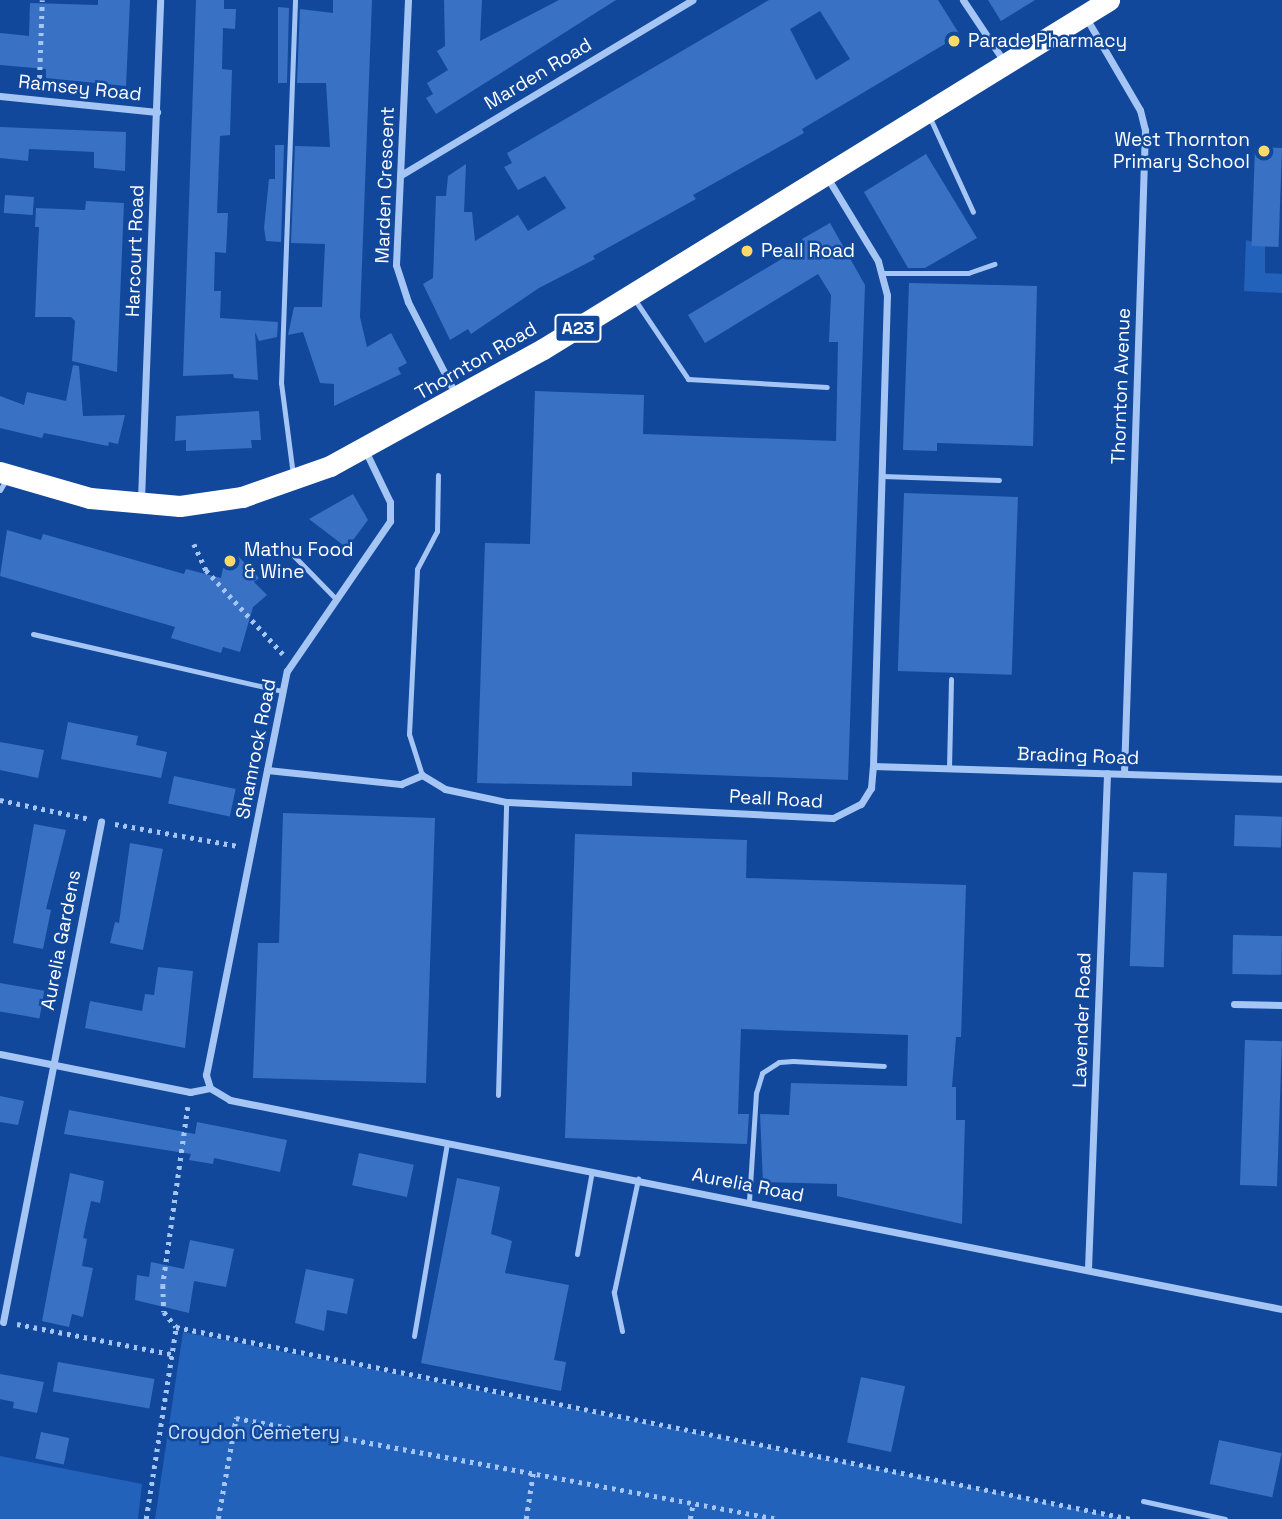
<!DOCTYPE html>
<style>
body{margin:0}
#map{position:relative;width:1282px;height:1519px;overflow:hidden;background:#11489c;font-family:"Space Grotesk",sans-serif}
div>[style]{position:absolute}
.green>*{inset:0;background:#2362bb}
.building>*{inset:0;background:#3972c4;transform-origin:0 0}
.path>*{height:4.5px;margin-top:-2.25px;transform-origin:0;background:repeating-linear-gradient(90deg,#a5c6f5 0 3.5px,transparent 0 8.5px)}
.lane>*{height:5px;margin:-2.5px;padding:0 2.5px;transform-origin:2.5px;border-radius:2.5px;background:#a5c6f5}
.street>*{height:7px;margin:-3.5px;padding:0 3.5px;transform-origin:3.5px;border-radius:3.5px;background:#a5c6f5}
.highway>*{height:21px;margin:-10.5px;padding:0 10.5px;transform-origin:10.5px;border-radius:10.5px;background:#fff}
.dots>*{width:19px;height:19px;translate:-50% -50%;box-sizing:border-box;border:4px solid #11489c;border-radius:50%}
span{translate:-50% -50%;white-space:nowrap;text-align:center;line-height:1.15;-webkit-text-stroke:5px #11489c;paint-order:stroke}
.shield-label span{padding:2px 5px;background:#11489c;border:2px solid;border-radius:5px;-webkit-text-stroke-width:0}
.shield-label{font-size:18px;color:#fff;font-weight:700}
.poi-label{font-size:19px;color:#fff}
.left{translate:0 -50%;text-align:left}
.right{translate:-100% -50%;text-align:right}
.street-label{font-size:19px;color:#fff}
.park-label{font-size:19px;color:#cee2fe}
</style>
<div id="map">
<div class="green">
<div style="clip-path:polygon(1246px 240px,1265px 246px,1265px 273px,1282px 274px,1282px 293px,1244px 291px)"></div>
<div style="clip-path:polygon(183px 1332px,950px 1483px,1125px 1519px,155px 1519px)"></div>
<div style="clip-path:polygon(0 1456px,142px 1484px,138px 1519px,0 1519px)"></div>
</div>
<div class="building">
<div style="clip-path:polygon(98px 0,130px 0,126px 86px,46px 78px,46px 69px,0 65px,0 33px,29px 36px,30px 3px,98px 5px)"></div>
<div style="clip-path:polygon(196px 0,224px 0,224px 9px,236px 9px,235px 29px,223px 28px,222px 69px,232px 70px,230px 135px,220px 136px,217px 213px,228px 213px,226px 253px,215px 252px,214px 291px,221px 291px,220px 318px,278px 322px,277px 337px,259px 341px,255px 332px,258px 380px,234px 378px,233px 374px,183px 376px)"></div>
<div style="clip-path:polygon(333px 0,372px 0,360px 317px,367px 347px,391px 333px,407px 363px,398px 368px,401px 374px,334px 406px,334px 384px,320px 383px,303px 332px,288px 335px,294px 307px,322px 307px,325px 244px,291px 243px,295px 146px,330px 147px,326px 83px,297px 83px,300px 9px,333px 13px)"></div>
<div style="clip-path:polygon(444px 0,482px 0,480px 41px,559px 0,616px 0,436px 114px,426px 98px,433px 94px,427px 83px,448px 70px,437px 51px,445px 46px)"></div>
<div style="clip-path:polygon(evenodd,769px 0,938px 0,960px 35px,802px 129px,804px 133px,693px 195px,696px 199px,593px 256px,595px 259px,539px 288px,471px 334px,468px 329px,450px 340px,423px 284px,433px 278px,436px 196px,446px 196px,448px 176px,466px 164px,464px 212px,472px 212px,475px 241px,518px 215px,528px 231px,566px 208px,545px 176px,518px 190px,504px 167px,512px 163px,507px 153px,769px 0,820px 11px,850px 59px,816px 80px,790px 29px,820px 11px)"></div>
<div style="clip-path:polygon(988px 0,1035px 0,1001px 21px)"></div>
<div style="clip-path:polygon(278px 7px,289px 8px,287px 83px,278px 83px)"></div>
<div style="clip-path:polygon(0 127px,126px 132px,125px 171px,94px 168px,94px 152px,29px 149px,28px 161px,0 158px)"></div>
<div style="clip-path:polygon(275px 145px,284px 145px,281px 242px,266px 241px,264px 228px,269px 179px,275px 179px)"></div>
<div style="left:1255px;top:147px;width:27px;height:99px;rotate:2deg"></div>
<div style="clip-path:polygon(926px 154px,977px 238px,925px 268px,908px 268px,864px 192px)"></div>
<div style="left:5px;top:195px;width:29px;height:18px;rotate:4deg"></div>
<div style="clip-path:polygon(86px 201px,124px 203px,117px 372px,72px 361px,75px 321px,71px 317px,35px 317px,39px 227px,35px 227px,36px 208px,85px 210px)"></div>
<div style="clip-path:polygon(830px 223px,865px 285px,848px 780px,632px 772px,632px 786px,477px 783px,485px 543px,530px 544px,535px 391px,644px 395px,643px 434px,836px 441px,838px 342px,829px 342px,831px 295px,818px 274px,705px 343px,688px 315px,805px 245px,802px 239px)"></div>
<div style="clip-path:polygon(909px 283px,1037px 286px,1033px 446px,937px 443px,937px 451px,903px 450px)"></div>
<div style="clip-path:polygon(73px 365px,79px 366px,83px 416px,125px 415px,118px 444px,109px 442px,108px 446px,44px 433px,42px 438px,0 428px,0 396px,24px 405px,27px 392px,66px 401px)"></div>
<div style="clip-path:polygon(259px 411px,261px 440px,251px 440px,252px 448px,186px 451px,186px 440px,175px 441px,176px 416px)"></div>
<div style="left:904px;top:493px;width:114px;height:178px;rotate:2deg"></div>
<div style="clip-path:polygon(353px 494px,368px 520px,347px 548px,309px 519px)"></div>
<div style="clip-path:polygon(7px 530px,41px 540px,43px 534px,184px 574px,186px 569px,221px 578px,224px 563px,238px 556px,259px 578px,254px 582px,267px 595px,253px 607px,240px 652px,223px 647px,221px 653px,171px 638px,175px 627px,0 576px)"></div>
<div style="clip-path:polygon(68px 722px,138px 736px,136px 745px,167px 752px,161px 778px,61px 759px)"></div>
<div style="clip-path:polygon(0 742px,44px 750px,38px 778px,0 770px)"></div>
<div style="left:174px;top:776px;width:63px;height:28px;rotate:12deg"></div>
<div style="clip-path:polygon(283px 813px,435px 818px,426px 1083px,253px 1078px,258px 943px,279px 943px)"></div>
<div style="left:1235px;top:815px;width:47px;height:31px;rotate:2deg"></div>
<div style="clip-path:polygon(34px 824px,66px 830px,46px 909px,51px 910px,43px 949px,13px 943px)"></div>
<div style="clip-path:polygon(575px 834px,747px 840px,746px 878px,966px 885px,961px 1037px,956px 1037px,952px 1087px,956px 1087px,956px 1120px,965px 1120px,962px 1224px,837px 1196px,837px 1184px,763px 1182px,760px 1114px,789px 1115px,791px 1083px,907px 1086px,908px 1035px,741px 1029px,738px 1114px,749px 1114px,747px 1144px,565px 1138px)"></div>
<div style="clip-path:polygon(130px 843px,163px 849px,143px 950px,110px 943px,115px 922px,119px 923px)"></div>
<div style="left:1133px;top:872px;width:34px;height:94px;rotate:2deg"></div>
<div style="left:1233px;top:935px;width:49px;height:39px;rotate:1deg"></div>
<div style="clip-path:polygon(158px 967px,193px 971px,185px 1048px,85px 1028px,90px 1001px,142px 1011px,145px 994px,154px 995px)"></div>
<div style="left:0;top:983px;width:45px;height:28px;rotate:10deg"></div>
<div style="left:1245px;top:1040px;width:37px;height:145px;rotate:2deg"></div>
<div style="clip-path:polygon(0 1096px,24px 1101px,18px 1125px,0 1122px)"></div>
<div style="clip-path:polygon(69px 1110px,195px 1134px,197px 1122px,287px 1140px,280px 1172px,214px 1158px,213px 1164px,189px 1160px,191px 1154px,64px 1134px)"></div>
<div style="left:359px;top:1153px;width:56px;height:33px;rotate:12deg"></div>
<div style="clip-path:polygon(70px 1173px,104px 1181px,100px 1203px,91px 1201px,83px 1238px,87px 1239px,82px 1266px,93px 1268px,83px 1317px,72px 1314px,69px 1327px,42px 1321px)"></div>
<div style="clip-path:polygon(457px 1178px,500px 1187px,491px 1234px,512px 1241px,505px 1273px,569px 1285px,554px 1360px,566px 1362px,561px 1391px,421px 1363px)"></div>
<div style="clip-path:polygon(190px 1240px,234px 1249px,226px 1287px,194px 1281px,189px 1313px,135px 1300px,137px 1275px,149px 1277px,151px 1262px,184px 1269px)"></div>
<div style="clip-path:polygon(306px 1269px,354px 1279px,347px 1314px,327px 1310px,324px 1331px,295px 1323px)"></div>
<div style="left:58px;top:1362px;width:98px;height:30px;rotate:10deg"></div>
<div style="clip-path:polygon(0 1374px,44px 1382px,37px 1413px,13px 1408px,14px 1402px,0 1399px)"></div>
<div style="left:861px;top:1377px;width:45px;height:67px;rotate:12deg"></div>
<div style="left:41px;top:1432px;width:29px;height:27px;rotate:12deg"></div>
<div style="left:1219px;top:1440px;width:64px;height:45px;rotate:12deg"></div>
</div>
<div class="path">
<div style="left:39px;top:87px;width:87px;rotate:-88deg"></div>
<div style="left:194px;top:544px;width:29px;rotate:65deg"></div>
<div style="left:206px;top:570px;width:114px;rotate:47.5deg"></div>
<div style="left:0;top:800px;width:92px;rotate:11.9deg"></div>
<div style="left:115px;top:824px;width:125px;rotate:10.1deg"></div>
<div style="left:188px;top:1107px;width:180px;rotate:98deg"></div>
<div style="left:163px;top:1285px;width:27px;rotate:88deg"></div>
<div style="left:164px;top:1312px;width:19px;rotate:51deg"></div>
<div style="left:176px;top:1327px;width:974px;rotate:11.37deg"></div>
<div style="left:17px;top:1324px;width:157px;rotate:11deg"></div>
<div style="left:146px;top:1519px;width:194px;rotate:-81.1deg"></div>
<div style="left:218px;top:1519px;width:103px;rotate:-79.9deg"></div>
<div style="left:236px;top:1418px;width:551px;rotate:10.56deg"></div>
<div style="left:526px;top:1519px;width:47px;rotate:-81.3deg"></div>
<div style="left:690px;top:1519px;width:16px;rotate:-79deg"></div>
</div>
<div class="lane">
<div style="left:930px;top:118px;width:103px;rotate:65.4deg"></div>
<div style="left:883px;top:273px;width:85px"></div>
<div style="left:968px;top:273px;width:28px;rotate:-19deg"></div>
<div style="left:633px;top:297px;width:99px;rotate:56.1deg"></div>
<div style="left:688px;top:379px;width:139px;rotate:3.3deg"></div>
<div style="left:293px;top:475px;width:93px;rotate:-97.4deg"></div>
<div style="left:281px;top:383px;width:383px;rotate:-87.9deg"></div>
<div style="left:882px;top:476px;width:117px;rotate:2deg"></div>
<div style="left:0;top:490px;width:14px;rotate:-60deg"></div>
<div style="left:292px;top:554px;width:64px;rotate:45.6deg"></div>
<div style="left:33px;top:634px;width:255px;rotate:12.9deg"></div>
<div style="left:949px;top:768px;width:89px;rotate:-88.7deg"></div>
<div style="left:422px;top:775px;width:43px;rotate:-107.6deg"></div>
<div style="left:409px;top:734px;width:165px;rotate:-87.2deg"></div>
<div style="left:417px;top:569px;width:43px;rotate:-62.2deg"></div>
<div style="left:437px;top:531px;width:56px;rotate:-89deg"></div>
<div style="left:498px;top:1095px;width:293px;rotate:-88.4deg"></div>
<div style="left:749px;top:1201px;width:108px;rotate:-86.3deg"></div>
<div style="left:756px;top:1093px;width:21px;rotate:-73deg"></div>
<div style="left:762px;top:1073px;width:20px;rotate:-33deg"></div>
<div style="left:779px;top:1062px;width:14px;rotate:-4deg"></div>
<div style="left:793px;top:1061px;width:91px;rotate:3.1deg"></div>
<div style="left:577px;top:1254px;width:84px;rotate:-79.8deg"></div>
<div style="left:622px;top:1331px;width:40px;rotate:-102deg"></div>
<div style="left:614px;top:1292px;width:116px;rotate:-78deg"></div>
<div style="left:414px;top:1336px;width:196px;rotate:-80.3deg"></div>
<div style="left:1143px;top:1501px;width:84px;rotate:12.4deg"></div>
</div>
<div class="street">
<div style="left:408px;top:0;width:265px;rotate:92.6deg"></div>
<div style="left:396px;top:265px;width:39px;rotate:72deg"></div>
<div style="left:408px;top:302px;width:105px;rotate:62.7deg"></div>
<div style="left:963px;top:0;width:72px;rotate:56.3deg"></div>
<div style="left:1085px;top:16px;width:109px;rotate:59.7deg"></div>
<div style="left:1140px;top:110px;width:21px;rotate:76deg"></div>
<div style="left:1145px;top:130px;width:643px;rotate:91.87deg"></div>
<div style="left:0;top:96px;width:158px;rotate:5.8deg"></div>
<div style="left:401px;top:175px;width:340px;rotate:-31deg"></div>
<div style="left:141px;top:499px;width:499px;rotate:-87.8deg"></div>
<div style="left:873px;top:766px;width:409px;rotate:1.8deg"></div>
<div style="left:267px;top:770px;width:135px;rotate:6deg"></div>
<div style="left:401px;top:784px;width:23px;rotate:-23deg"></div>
<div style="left:422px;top:775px;width:27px;rotate:31deg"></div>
<div style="left:445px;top:789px;width:62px;rotate:12deg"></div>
<div style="left:506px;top:802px;width:327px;rotate:2.8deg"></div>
<div style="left:833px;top:818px;width:31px;rotate:-27deg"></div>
<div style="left:861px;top:804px;width:19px;rotate:-58deg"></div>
<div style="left:871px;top:788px;width:22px;rotate:-85deg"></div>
<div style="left:873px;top:766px;width:471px;rotate:-88.3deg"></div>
<div style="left:887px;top:295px;width:35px;rotate:-105deg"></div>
<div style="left:878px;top:261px;width:98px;rotate:-121.3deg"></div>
<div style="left:1234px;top:1004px;width:48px;rotate:1.2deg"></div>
<div style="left:0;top:1054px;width:194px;rotate:11.3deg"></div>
<div style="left:190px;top:1092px;width:20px;rotate:-11deg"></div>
<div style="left:210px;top:1088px;width:23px;rotate:31deg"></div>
<div style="left:230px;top:1100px;width:1073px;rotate:11.24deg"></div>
<div style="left:210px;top:1088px;width:14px;rotate:-107deg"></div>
<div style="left:206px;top:1075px;width:412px;rotate:-78.7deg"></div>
<div style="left:287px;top:671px;width:182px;rotate:-55.5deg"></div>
<div style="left:390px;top:521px;width:19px;rotate:-90deg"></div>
<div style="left:390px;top:502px;width:58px;rotate:-115.7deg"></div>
<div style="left:1088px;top:1269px;width:496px;rotate:-87.8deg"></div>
<div style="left:3px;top:1322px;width:510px;rotate:-78.91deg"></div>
</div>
<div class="highway">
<div style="left:0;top:472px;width:94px;rotate:16.1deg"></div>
<div style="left:90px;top:498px;width:90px;rotate:5.1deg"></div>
<div style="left:180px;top:506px;width:63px;rotate:-8.3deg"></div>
<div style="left:242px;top:497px;width:93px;rotate:-19.4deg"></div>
<div style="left:330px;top:466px;width:243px;rotate:-28.8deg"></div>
<div style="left:543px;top:349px;width:665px;rotate:-31.66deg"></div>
</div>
<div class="dots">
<div style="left:954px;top:41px;background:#ffd969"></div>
<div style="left:1264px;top:151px;background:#ffd969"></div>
<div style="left:747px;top:251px;background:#ffd969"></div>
<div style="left:230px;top:561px;background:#ffd969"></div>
</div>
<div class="shield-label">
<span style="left:578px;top:328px">A23</span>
</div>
<div class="poi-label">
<span class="left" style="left:968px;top:41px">Parade Pharmacy</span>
<span class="right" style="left:1250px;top:151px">West Thornton<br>Primary School</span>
<span class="left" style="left:761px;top:251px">Peall Road</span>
<span class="left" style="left:244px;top:561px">Mathu Food<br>&amp; Wine</span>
</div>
<div class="street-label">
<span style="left:538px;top:74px;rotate:-31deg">Marden Road</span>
<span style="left:80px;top:88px;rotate:6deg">Ramsey Road</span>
<span style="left:385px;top:185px;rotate:-88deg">Marden Crescent</span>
<span style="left:135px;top:251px;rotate:-88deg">Harcourt Road</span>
<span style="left:476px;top:361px;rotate:-30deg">Thornton Road</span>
<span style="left:1121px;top:386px;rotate:-88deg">Thornton Avenue</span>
<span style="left:256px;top:749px;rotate:-79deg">Shamrock Road</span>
<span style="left:1078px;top:756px;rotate:2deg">Brading Road</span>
<span style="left:776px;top:799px;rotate:3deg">Peall Road</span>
<span style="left:61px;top:940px;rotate:-79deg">Aurelia Gardens</span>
<span style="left:1082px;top:1020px;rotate:-88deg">Lavender Road</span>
<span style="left:748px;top:1185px;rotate:11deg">Aurelia Road</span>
</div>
<div class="park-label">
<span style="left:254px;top:1433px">Croydon Cemetery</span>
</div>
</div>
